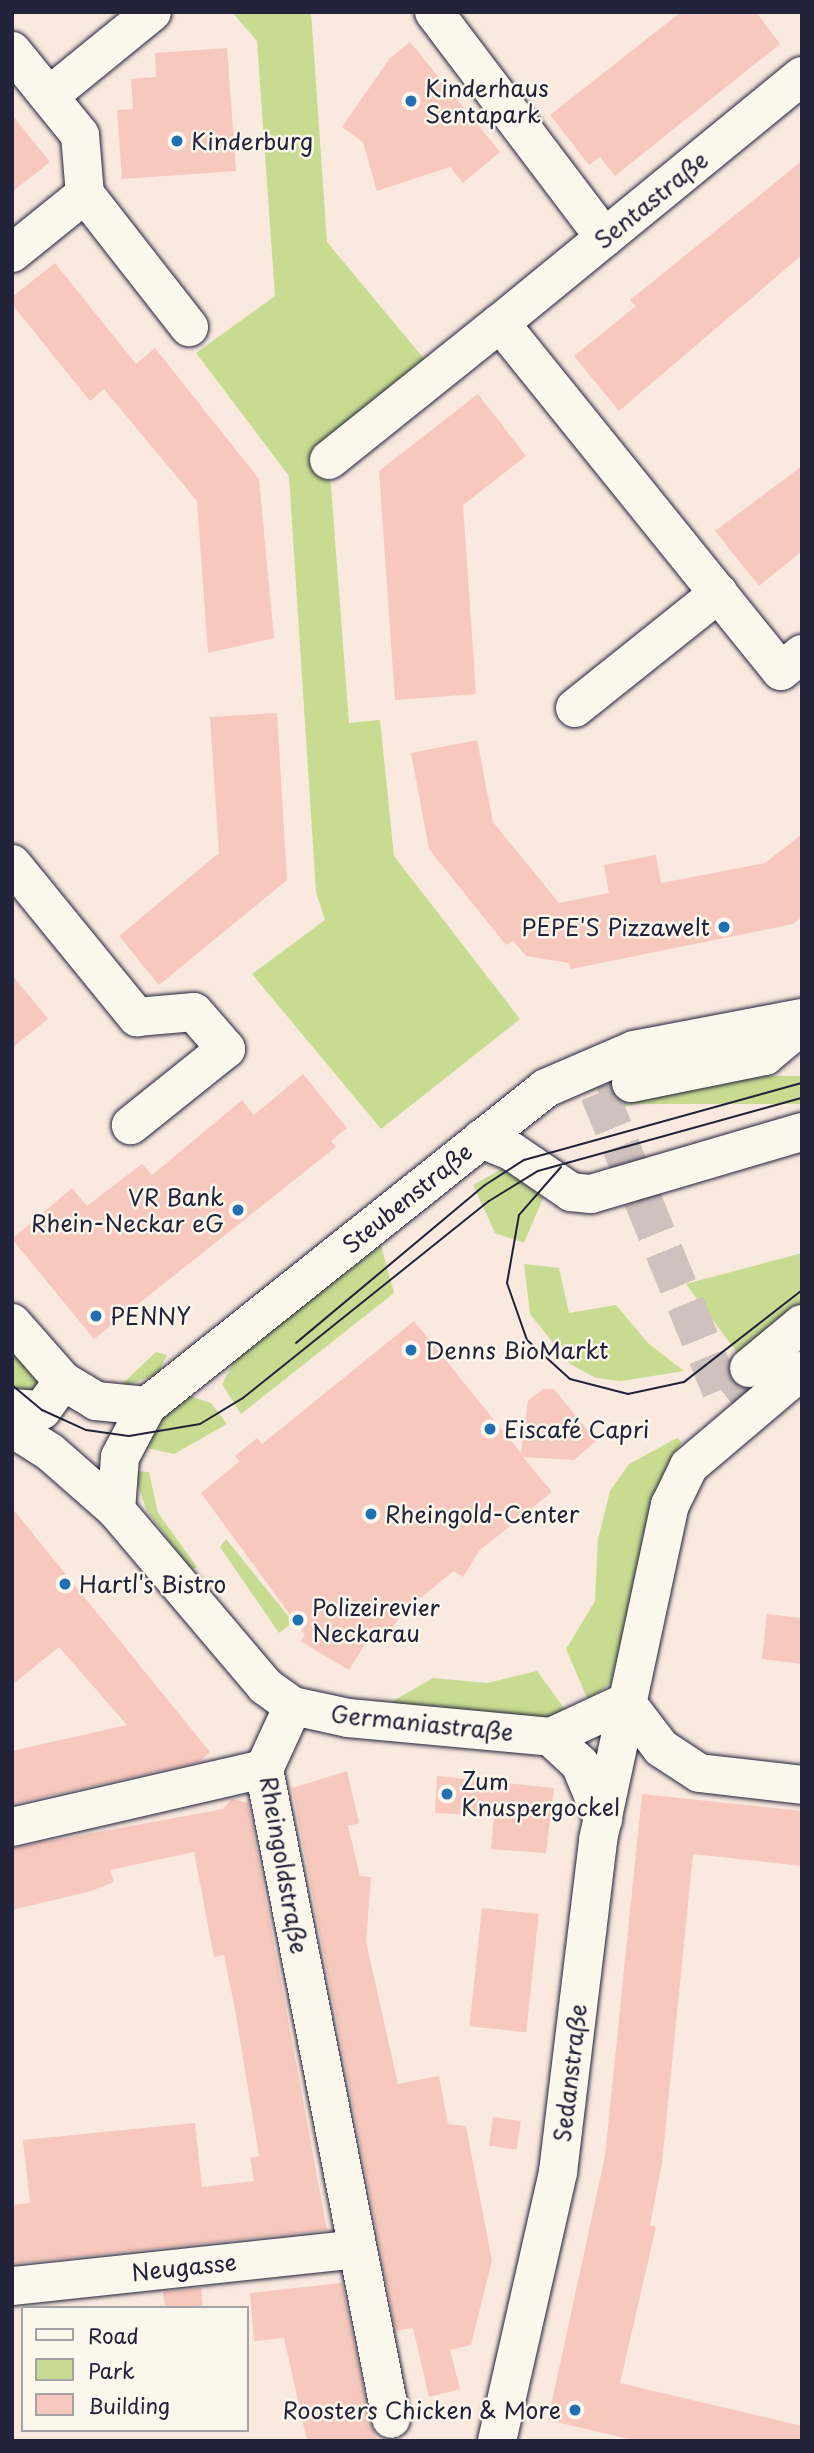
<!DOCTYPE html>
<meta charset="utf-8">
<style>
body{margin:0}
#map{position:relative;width:814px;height:2453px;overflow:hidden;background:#fae9de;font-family:"Playpen Sans",sans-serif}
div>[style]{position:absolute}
.green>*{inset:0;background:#c7dc91;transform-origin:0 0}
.building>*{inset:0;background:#f7c8bd;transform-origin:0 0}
.minor-tunnel>*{height:38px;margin-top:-19px;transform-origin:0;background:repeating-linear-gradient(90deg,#cfc1bd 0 38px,transparent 0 57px)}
.roads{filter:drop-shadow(0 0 2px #22223b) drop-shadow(0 0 2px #22223b)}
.minor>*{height:38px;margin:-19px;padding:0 19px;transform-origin:19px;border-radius:19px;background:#fbf7ec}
.tram>*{height:2px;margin:-1px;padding:0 1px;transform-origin:1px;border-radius:1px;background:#22223b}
.dots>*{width:19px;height:19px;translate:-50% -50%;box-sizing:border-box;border:4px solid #fbf7ec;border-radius:50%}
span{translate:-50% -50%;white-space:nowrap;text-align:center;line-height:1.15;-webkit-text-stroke:5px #fbf7ec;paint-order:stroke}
.poi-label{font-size:23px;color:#22223b}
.left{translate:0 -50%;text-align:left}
.right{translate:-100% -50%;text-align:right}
.street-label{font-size:23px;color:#22223b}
.frame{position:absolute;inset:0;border:14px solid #22223b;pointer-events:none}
.legend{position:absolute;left:21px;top:2306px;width:228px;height:126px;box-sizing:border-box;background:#fbf7ec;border:2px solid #a4a2a5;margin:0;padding:9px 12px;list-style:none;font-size:21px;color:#22223b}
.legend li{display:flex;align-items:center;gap:14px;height:35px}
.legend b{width:35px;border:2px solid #a4a2a5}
</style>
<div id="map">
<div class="green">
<div style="clip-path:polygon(232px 12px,311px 12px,327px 242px,435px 372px,329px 460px,349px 723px,380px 720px,394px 856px,520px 1019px,381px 1129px,252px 974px,325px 920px,316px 892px,289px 476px,196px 353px,275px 296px,257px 41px)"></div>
<div style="clip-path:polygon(774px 1067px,605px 1112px,598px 1089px,554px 1101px,589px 1079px)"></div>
<div style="left:802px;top:1076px;width:28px;height:199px;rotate:90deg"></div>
<div style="clip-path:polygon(504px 1168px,543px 1198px,524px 1243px,495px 1233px,473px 1185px)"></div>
<div style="clip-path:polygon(381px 1245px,394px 1293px,241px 1414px,222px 1384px,237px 1357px)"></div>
<div style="clip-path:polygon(802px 1253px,802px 1309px,741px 1358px,686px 1284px)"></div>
<div style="clip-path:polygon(524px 1264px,559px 1268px,569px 1313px,616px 1305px,648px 1343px,684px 1371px,621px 1381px,596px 1378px,570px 1364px,530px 1314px)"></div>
<div style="clip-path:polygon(12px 1344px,45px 1389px,12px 1394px)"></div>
<div style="clip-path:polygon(156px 1352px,167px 1355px,158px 1374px,117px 1389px)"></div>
<div style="clip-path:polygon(190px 1396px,211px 1403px,227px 1424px,174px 1454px,142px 1447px,176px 1400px)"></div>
<div style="clip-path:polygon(677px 1438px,682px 1442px,668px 1463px,644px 1539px,612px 1682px,588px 1700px,566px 1649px,595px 1601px,598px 1539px,610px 1491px,629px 1464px)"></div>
<div style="clip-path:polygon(133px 1471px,149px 1472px,158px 1513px,197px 1567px,191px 1570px,147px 1511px)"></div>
<div style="clip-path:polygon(226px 1539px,293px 1622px,279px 1633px,220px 1547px)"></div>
<div style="clip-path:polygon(537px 1671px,569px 1715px,541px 1719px,388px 1704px,433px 1678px,487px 1683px)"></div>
</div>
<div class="building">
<div style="clip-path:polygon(681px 12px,756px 12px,780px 44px,615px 176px,600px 157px,589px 165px,550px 115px)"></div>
<div style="clip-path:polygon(410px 42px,500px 152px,463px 183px,450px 167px,377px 191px,363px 142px,342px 127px,390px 58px)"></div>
<div style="clip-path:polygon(227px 48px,236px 171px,122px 179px,117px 110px,133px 109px,131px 79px,156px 77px,155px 53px)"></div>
<div style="clip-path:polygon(12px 115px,50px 162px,12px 192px)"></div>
<div style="clip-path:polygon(802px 161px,802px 255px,619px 411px,574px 356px,636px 306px,630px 300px)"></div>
<div style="clip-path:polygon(55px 263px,136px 364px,155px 348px,259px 479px,274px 638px,208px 653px,197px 501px,104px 389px,90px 401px,12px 304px,12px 297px)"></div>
<div style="clip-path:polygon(478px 394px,526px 456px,463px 505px,476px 694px,395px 700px,379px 471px)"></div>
<div style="clip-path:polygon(802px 466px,802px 551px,759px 586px,715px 531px)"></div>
<div style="clip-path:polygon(277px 713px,287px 880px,159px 985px,119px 936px,219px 853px,210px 717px)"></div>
<div style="clip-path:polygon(477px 740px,493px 822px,559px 903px,609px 893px,604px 865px,656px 855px,661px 883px,765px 863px,802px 834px,802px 917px,793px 924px,571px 969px,569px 963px,526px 956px,513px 941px,506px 945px,429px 849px,411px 753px)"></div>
<div style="clip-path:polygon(12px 975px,48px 1019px,12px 1048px)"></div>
<div style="clip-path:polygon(303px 1074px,347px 1128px,331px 1141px,336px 1147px,94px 1339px,12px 1239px,72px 1188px,87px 1206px,142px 1164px,152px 1175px,242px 1100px,254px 1115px)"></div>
<div style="clip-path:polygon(414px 1321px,521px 1453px,528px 1401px,543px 1389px,554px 1389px,596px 1441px,574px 1460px,523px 1457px,552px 1492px,479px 1551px,463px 1577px,454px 1571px,403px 1612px,384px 1641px,373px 1631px,349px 1670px,300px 1641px,305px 1635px,201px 1493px,240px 1461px,235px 1456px,257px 1438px,262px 1444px)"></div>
<div style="clip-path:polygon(12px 1508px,210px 1752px,199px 1762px,12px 1804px,12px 1751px,127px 1725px,59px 1647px,12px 1685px)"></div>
<div style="clip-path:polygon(767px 1614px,802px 1618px,802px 1664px,762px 1659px)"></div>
<div style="clip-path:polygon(347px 1771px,359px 1823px,348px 1826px,360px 1876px,371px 1877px,366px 1942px,398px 2084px,439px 2076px,448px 2124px,466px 2126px,492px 2261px,471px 2345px,450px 2350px,460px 2389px,429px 2397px,413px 2328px,396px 2331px,292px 1788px)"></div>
<div style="clip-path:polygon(437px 1776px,554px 1788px,546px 1853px,491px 1849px,494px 1816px,435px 1813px)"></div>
<div style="clip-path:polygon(642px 1794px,802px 1811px,802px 1866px,693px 1854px,662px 2163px,650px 2225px,656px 2227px,620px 2383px,802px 2426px,802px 2441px,637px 2441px,548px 2420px,605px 2156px)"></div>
<div style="clip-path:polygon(232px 1799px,248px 1803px,327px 2230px,12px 2264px,12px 2205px,30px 2203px,23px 2140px,195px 2123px,202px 2187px,254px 2181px,250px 2158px,259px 2156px,236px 2015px,224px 1955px,214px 1957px,194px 1852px,110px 1870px,114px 1882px,91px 1891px,12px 1910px,12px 1848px,223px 1809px)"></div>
<div style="left:482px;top:1908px;width:57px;height:119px;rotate:6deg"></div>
<div style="left:493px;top:2117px;width:28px;height:29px;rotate:8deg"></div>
<div style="clip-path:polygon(342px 2283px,370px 2423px,378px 2441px,307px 2441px,284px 2338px,254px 2341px,250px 2293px)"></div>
<div style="clip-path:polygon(201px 2288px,203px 2308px,165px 2308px,163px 2292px)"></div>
</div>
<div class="minor-tunnel">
<div style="left:631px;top:1083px;width:34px;rotate:163deg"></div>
<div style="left:599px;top:1093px;width:321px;rotate:67.7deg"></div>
<div style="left:721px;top:1390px;width:36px;rotate:-38deg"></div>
</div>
<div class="roads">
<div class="minor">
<div style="left:434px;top:12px;width:283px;rotate:52.9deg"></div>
<div style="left:12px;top:51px;width:108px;rotate:51deg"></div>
<div style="left:80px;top:135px;width:59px;rotate:85.2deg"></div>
<div style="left:85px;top:194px;width:169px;rotate:52deg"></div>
<div style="left:802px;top:76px;width:390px;rotate:140.7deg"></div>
<div style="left:500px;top:323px;width:447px;rotate:51.1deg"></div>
<div style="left:781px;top:671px;width:27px;rotate:-39deg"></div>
<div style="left:49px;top:96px;width:133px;rotate:-39.2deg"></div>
<div style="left:12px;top:253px;width:94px;rotate:-38.9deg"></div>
<div style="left:329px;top:460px;width:219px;rotate:-38.7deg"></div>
<div style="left:575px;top:708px;width:184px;rotate:-38.6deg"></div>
<div style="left:12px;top:864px;width:198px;rotate:50.8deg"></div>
<div style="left:137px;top:1017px;width:57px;rotate:-5deg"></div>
<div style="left:194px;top:1012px;width:49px;rotate:49.1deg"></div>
<div style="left:226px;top:1049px;width:122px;rotate:141.3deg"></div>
<div style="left:631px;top:1083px;width:137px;rotate:-11.4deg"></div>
<div style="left:765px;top:1056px;width:48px;rotate:-40deg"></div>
<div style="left:481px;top:1139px;width:32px;rotate:22deg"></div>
<div style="left:511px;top:1151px;width:73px;rotate:34.3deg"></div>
<div style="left:571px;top:1192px;width:20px;rotate:6deg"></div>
<div style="left:591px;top:1194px;width:220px;rotate:-16.4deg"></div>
<div style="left:12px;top:1323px;width:77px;rotate:48.7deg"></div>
<div style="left:63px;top:1381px;width:39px;rotate:31deg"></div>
<div style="left:96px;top:1401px;width:51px;rotate:5.6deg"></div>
<div style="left:749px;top:1368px;width:69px;rotate:-39.7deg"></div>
<div style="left:12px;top:1408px;width:30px;rotate:4deg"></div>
<div style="left:42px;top:1410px;width:36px;rotate:-54deg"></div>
<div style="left:12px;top:1428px;width:45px;rotate:32.3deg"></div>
<div style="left:50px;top:1452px;width:88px;rotate:41.3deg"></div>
<div style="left:116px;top:1510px;width:231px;rotate:49.7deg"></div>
<div style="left:265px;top:1686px;width:34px;rotate:36deg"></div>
<div style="left:293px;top:1706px;width:56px;rotate:12.3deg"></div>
<div style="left:348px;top:1718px;width:204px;rotate:5.3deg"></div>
<div style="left:551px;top:1737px;width:83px;rotate:-25deg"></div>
<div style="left:116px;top:1510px;width:53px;rotate:-85.7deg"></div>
<div style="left:120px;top:1457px;width:58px;rotate:-62.1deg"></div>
<div style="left:147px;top:1406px;width:510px;rotate:-38.55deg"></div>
<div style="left:546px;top:1088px;width:96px;rotate:-23.4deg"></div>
<div style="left:634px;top:1050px;width:171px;rotate:-10.8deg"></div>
<div style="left:626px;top:1702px;width:58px;rotate:52.7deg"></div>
<div style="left:661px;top:1748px;width:45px;rotate:33.3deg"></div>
<div style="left:699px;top:1773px;width:104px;rotate:6.6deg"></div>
<div style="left:293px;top:1706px;width:69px;rotate:114.7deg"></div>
<div style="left:264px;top:1769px;width:662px;rotate:78.94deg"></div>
<div style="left:551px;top:1737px;width:40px;rotate:43deg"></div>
<div style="left:580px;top:1764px;width:60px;rotate:67.3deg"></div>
<div style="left:12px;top:1827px;width:259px;rotate:-13deg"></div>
<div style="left:12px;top:2286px;width:347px;rotate:-6.1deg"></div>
<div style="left:497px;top:2441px;width:276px;rotate:-77.2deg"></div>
<div style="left:558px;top:2172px;width:334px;rotate:-83.1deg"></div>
<div style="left:598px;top:1840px;width:343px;rotate:-77.9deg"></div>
<div style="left:670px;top:1505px;width:43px;rotate:-64deg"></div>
<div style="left:689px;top:1466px;width:148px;rotate:-40.3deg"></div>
</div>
</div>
<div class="tram">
<div style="left:561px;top:1167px;width:64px;rotate:131.2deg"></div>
<div style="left:519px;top:1215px;width:69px;rotate:100deg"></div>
<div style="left:507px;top:1283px;width:60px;rotate:70.7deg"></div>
<div style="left:527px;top:1340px;width:58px;rotate:42.2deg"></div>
<div style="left:570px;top:1379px;width:60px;rotate:14.5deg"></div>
<div style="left:628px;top:1394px;width:57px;rotate:-12.1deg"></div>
<div style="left:684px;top:1382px;width:150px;rotate:-37.9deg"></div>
<div style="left:296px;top:1343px;width:246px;rotate:-39.9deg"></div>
<div style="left:485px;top:1185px;width:46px;rotate:-32.7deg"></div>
<div style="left:524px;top:1160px;width:288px;rotate:-15.5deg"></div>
<div style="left:12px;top:1385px;width:39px;rotate:40deg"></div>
<div style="left:42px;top:1410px;width:48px;rotate:24.4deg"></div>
<div style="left:86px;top:1430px;width:43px;rotate:7.9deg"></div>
<div style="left:129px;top:1436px;width:72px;rotate:-9.6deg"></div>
<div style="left:200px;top:1424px;width:50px;rotate:-31.2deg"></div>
<div style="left:243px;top:1398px;width:315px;rotate:-38.7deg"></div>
<div style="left:489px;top:1201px;width:57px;rotate:-31.5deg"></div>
<div style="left:538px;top:1171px;width:274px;rotate:-15.5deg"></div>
</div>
<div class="dots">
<div style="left:411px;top:101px;background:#1f6fb2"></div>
<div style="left:177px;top:141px;background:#1f6fb2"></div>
<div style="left:724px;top:927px;background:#1f6fb2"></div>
<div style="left:238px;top:1210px;background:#1f6fb2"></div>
<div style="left:96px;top:1316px;background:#1f6fb2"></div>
<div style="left:411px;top:1350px;background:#1f6fb2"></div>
<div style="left:490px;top:1429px;background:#1f6fb2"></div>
<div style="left:371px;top:1514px;background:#1f6fb2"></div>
<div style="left:65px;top:1584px;background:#1f6fb2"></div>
<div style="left:298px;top:1620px;background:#1f6fb2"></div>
<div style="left:447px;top:1794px;background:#1f6fb2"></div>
<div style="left:575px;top:2410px;background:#1f6fb2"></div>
</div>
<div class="poi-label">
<span class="left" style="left:425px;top:101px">Kinderhaus<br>Sentapark</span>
<span class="left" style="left:191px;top:141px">Kinderburg</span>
<span class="right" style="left:710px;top:927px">PEPE'S Pizzawelt</span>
<span class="right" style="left:224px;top:1210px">VR Bank<br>Rhein-Neckar eG</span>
<span class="left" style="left:110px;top:1316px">PENNY</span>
<span class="left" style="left:425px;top:1350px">Denns BioMarkt</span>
<span class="left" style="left:504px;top:1429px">Eiscafé Capri</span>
<span class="left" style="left:385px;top:1514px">Rheingold-Center</span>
<span class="left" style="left:79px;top:1584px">Hartl's Bistro</span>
<span class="left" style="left:312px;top:1620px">Polizeirevier<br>Neckarau</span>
<span class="left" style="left:461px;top:1794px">Zum<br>Knuspergockel</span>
<span class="right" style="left:561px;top:2410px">Roosters Chicken &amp; More</span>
</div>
<div class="street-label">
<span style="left:651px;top:200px;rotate:-39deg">Sentastraße</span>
<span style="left:407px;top:1198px;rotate:-39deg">Steubenstraße</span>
<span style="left:422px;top:1723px;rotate:6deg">Germaniastraße</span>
<span style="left:284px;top:1865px;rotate:80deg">Rheingoldstraße</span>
<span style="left:570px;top:2073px;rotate:-83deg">Sedanstraße</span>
<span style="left:184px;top:2267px;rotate:-6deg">Neugasse</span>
</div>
<div class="frame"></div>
<ul class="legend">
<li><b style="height:9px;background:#fbf7ec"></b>Road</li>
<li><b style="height:19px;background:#c7dc91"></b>Park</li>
<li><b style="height:19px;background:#f7c8bd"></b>Building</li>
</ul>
</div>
